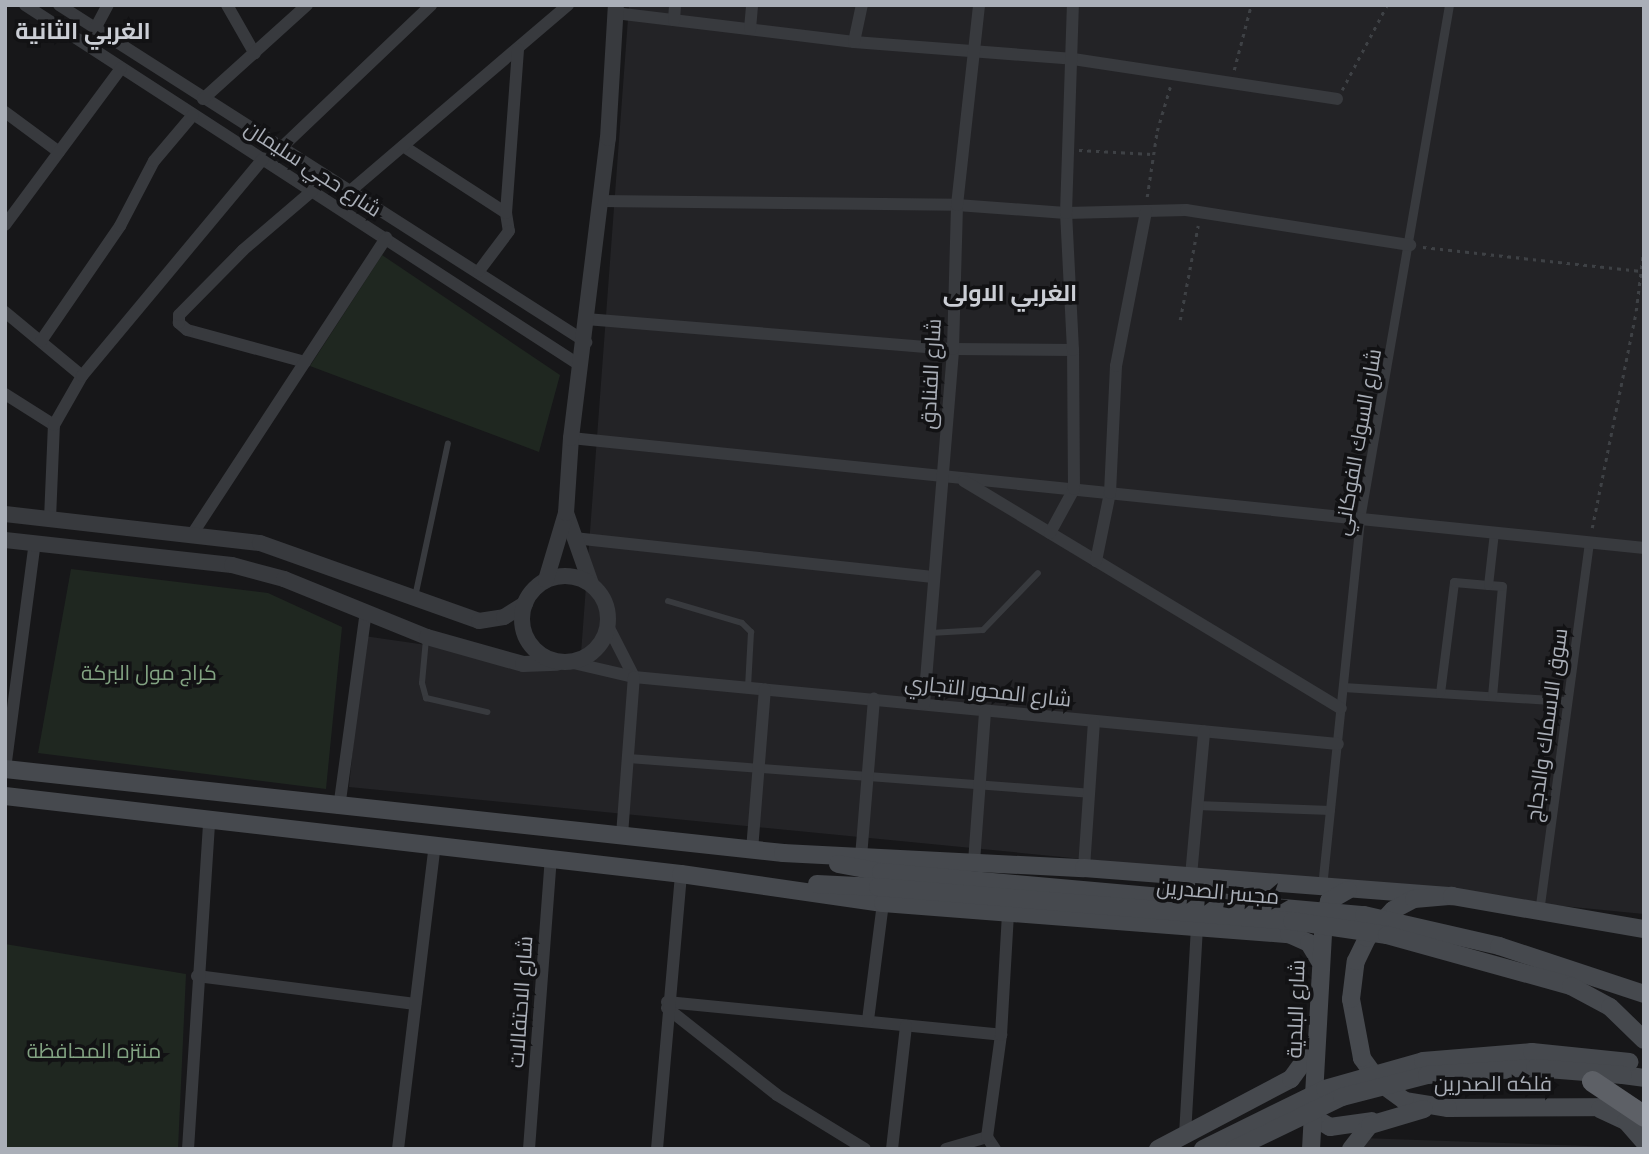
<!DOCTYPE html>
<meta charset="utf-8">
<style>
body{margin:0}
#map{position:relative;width:1649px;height:1154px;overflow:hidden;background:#171719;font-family:Karla,Cairo,sans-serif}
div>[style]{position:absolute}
.built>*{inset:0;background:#232326}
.green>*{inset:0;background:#1f2720}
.path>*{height:2.5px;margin-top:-1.25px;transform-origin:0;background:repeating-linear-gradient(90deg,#3e4145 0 3.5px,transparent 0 8.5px)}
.service>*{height:6px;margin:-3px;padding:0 3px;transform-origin:3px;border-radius:3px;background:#383a3e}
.pedestrian>*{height:9px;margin:-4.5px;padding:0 4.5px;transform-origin:4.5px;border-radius:4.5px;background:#383a3e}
.minor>*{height:12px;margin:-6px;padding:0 6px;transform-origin:6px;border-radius:6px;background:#383a3e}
.tertiary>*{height:16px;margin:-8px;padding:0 8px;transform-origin:8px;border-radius:8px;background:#383a3e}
.tertiary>.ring{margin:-8px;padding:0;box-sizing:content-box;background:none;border:16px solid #383a3e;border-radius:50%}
.secondary>*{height:18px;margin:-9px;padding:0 9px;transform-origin:9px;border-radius:9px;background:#46494e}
.secondary-bridge>*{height:18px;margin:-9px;padding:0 9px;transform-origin:9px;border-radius:9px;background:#46494e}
.trunk-bridge>*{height:21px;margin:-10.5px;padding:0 10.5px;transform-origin:10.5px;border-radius:10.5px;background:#5d6066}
span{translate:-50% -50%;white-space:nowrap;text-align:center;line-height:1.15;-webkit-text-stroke:7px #121214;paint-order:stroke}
.street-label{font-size:21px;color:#aaafb8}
.park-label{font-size:21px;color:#82a382}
.neighbourhood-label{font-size:23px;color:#cbced5;font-weight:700}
.frame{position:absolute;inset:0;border:7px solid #aaafb8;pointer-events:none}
</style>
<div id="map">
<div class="built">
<div style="clip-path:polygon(629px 5px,1644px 5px,1644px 914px,349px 787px,364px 636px,580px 667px)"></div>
<div style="clip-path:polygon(1361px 1138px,1644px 1148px,1644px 1149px,1361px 1149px)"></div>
</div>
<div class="green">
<div style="clip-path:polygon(382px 255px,560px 375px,539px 452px,310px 366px)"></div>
<div style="clip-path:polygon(71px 569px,268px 593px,342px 627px,326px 789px,38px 753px)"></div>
<div style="clip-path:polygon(5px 944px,186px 974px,178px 1149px,5px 1149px)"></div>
</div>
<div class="path">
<div style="left:1234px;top:70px;width:67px;rotate:-75.3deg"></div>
<div style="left:1342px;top:90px;width:96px;rotate:-62.1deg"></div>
<div style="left:1079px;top:150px;width:73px;rotate:3.1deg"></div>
<div style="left:1147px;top:197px;width:67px;rotate:-81.4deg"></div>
<div style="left:1157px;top:131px;width:46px;rotate:-73.5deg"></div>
<div style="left:1423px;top:247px;width:217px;rotate:6.3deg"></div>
<div style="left:1180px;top:320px;width:96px;rotate:-79.2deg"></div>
<div style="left:1592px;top:528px;width:221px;rotate:-78.5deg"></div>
<div style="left:1636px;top:311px;width:65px;rotate:-83deg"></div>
</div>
<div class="service">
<div style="left:415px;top:597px;width:157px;rotate:-77.9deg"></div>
<div style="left:668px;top:601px;width:77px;rotate:16.6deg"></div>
<div style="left:742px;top:623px;width:13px;rotate:45deg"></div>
<div style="left:751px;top:632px;width:55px;rotate:93.1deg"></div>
<div style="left:930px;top:633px;width:53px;rotate:-3.2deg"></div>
<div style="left:983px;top:630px;width:79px;rotate:-46deg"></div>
<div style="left:426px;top:639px;width:44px;rotate:95.2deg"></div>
<div style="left:422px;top:683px;width:16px;rotate:75deg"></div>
<div style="left:426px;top:698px;width:63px;rotate:12.9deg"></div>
</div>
<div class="pedestrian">
<div style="left:1343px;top:687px;width:224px;rotate:3.6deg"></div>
<div style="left:1440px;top:693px;width:112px;rotate:-82.8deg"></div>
<div style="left:1454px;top:582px;width:34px;rotate:5deg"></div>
<div style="left:1492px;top:696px;width:110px;rotate:-84.8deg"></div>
<div style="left:1502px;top:586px;width:14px;rotate:-176deg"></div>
<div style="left:1488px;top:585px;width:53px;rotate:-83.5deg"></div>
<div style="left:628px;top:758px;width:462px;rotate:4.3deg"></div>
<div style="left:1196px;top:805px;width:134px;rotate:2.1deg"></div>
<div style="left:1322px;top:887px;width:370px;rotate:-84.1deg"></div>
<div style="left:1360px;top:519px;width:522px;rotate:-80.18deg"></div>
<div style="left:1539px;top:912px;width:373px;rotate:-82.3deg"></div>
</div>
<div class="minor">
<div style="left:25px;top:5px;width:663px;rotate:32.99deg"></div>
<div style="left:59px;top:5px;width:626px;rotate:32.6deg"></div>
<div style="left:227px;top:5px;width:56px;rotate:60.3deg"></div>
<div style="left:615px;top:13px;width:241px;rotate:6.9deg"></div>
<div style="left:854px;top:42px;width:220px;rotate:4.4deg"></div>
<div style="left:1073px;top:59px;width:267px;rotate:8.6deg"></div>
<div style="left:674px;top:20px;width:15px;rotate:-86deg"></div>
<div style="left:95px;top:29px;width:27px;rotate:-62deg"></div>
<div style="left:750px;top:29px;width:24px;rotate:-85deg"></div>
<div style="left:854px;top:42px;width:38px;rotate:-78deg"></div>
<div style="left:203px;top:99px;width:140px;rotate:-42.1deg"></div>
<div style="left:5px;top:112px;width:67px;rotate:36.5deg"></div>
<div style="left:403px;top:146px;width:123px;rotate:33deg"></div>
<div style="left:506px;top:213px;width:18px;rotate:81deg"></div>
<div style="left:509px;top:231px;width:50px;rotate:126.9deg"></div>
<div style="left:280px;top:149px;width:209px;rotate:-43.6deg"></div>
<div style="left:349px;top:192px;width:288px;rotate:-40.5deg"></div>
<div style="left:599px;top:201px;width:358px;rotate:0.6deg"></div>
<div style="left:957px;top:205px;width:109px;rotate:4.2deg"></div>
<div style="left:1066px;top:213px;width:120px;rotate:-1.4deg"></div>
<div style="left:1186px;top:210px;width:227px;rotate:8.9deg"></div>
<div style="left:506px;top:213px;width:164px;rotate:-85.8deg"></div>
<div style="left:5px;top:225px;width:195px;rotate:-53.5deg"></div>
<div style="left:5px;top:312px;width:100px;rotate:39.7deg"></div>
<div style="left:586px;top:319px;width:368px;rotate:4.7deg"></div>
<div style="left:953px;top:349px;width:120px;rotate:0.5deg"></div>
<div style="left:41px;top:341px;width:140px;rotate:-55.5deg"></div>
<div style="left:120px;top:226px;width:73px;rotate:-62.4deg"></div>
<div style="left:154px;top:161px;width:60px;rotate:-49.7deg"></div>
<div style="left:305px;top:362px;width:122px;rotate:-164.8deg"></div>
<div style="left:187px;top:330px;width:11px;rotate:-139deg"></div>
<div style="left:179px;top:323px;width:8px;rotate:-90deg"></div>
<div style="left:179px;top:315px;width:91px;rotate:-45.4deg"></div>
<div style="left:243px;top:250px;width:91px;rotate:-40.5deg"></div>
<div style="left:5px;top:394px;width:58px;rotate:32.3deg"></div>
<div style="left:571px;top:438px;width:1079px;rotate:5.85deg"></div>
<div style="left:964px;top:481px;width:440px;rotate:31.1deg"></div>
<div style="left:50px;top:519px;width:94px;rotate:-87.6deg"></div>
<div style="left:54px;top:425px;width:56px;rotate:-60.3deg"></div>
<div style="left:82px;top:376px;width:283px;rotate:-50.2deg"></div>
<div style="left:193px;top:533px;width:353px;rotate:-56.8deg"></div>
<div style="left:1050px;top:533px;width:50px;rotate:-61.4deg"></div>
<div style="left:1074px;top:489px;width:139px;rotate:-90.4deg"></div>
<div style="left:1073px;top:350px;width:137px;rotate:-92.9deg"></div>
<div style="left:1066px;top:213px;width:208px;rotate:-88.1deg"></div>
<div style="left:574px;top:538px;width:361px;rotate:6.2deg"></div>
<div style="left:1096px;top:561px;width:69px;rotate:-78.4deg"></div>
<div style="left:1110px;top:493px;width:127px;rotate:-87.3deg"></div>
<div style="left:1116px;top:366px;width:158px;rotate:-79deg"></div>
<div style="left:608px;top:626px;width:57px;rotate:63deg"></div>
<div style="left:569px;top:662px;width:67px;rotate:13deg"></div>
<div style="left:634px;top:677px;width:707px;rotate:5.44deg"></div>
<div style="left:924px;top:704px;width:356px;rotate:-85.3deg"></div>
<div style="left:953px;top:349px;width:144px;rotate:-88.4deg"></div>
<div style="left:957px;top:205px;width:201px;rotate:-83.7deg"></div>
<div style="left:5px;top:769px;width:229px;rotate:-82.5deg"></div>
<div style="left:339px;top:808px;width:199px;rotate:-82.2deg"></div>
<div style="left:622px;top:835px;width:158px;rotate:-85.7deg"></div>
<div style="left:752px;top:850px;width:161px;rotate:-85.4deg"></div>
<div style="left:861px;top:857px;width:159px;rotate:-85.3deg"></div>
<div style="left:974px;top:862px;width:150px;rotate:-85.8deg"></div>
<div style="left:1084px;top:868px;width:146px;rotate:-86.1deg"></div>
<div style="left:1191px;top:876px;width:145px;rotate:-84.8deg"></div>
<div style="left:197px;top:976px;width:220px;rotate:7.3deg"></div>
<div style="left:667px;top:1002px;width:336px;rotate:5.6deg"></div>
<div style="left:667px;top:1008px;width:140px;rotate:38.3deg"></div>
<div style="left:777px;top:1095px;width:103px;rotate:31.5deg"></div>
<div style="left:868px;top:1020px;width:118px;rotate:-82.7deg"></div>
<div style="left:1185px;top:1135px;width:209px;rotate:-86.7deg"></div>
<div style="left:188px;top:1149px;width:329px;rotate:-86.3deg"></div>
<div style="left:398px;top:1149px;width:306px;rotate:-83.1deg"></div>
<div style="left:529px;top:1149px;width:291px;rotate:-85.7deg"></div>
<div style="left:657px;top:1149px;width:276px;rotate:-85deg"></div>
<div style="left:892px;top:1149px;width:124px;rotate:-83.5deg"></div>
<div style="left:946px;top:1149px;width:43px;rotate:-16.3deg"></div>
<div style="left:995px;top:1149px;width:14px;rotate:-124deg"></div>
<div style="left:987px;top:1137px;width:103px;rotate:-82.2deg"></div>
<div style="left:1001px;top:1035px;width:122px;rotate:-86.7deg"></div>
</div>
<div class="tertiary">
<div style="left:566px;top:513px;width:75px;rotate:70.6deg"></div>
<div style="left:5px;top:514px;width:257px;rotate:6.5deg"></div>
<div style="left:260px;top:543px;width:232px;rotate:19.6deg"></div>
<div style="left:479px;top:621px;width:25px;rotate:-9deg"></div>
<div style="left:504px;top:617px;width:25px;rotate:-32deg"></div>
<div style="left:5px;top:540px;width:228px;rotate:6.3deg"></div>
<div style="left:232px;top:565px;width:54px;rotate:15.1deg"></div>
<div style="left:284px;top:579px;width:154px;rotate:22.1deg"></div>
<div style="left:427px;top:637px;width:100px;rotate:15.7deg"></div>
<div style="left:523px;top:664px;width:34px;rotate:-2deg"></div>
<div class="ring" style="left:522px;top:576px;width:70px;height:70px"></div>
<div style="left:546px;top:580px;width:70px;rotate:-73.4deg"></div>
<div style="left:566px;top:513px;width:75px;rotate:-86.2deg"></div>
<div style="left:571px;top:438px;width:302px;rotate:-83deg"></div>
<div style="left:608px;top:138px;width:133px;rotate:-86.6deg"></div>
</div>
<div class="secondary">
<div style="left:5px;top:769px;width:783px;rotate:6.16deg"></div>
<div style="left:783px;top:853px;width:301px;rotate:2.9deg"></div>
<div style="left:1084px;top:868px;width:369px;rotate:4.4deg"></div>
<div style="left:5px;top:796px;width:680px;rotate:6.58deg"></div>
<div style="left:681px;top:874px;width:204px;rotate:8.2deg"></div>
<div style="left:883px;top:903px;width:407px;rotate:4.4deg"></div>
<div style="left:1289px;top:934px;width:22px;rotate:24deg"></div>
<div style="left:1309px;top:943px;width:21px;rotate:59deg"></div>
<div style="left:838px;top:864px;width:44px;rotate:10.5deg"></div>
<div style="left:817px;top:884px;width:61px;rotate:2.8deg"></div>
<div style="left:1623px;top:1075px;width:21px;rotate:8deg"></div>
<div style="left:1315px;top:1107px;width:13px;rotate:77deg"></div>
<div style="left:1318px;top:1120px;width:14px;rotate:30deg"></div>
<div style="left:1330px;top:1127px;width:42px;rotate:-8.1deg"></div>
<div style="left:1633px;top:1107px;width:185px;rotate:179.7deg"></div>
<div style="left:1448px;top:1108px;width:44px;rotate:-170.8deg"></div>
<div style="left:1405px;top:1101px;width:31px;rotate:-144deg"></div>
<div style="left:1380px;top:1083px;width:31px;rotate:-126deg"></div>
<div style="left:1362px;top:1058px;width:60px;rotate:-100.6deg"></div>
<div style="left:1351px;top:999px;width:38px;rotate:-83deg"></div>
<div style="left:1356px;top:961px;width:25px;rotate:-64deg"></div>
<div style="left:1367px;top:938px;width:38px;rotate:-47deg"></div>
<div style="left:1393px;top:910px;width:24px;rotate:-28deg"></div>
<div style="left:1414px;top:899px;width:38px;rotate:-5deg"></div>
<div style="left:1452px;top:896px;width:195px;rotate:9.8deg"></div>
<div style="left:1600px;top:1109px;width:29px;rotate:25deg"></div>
<div style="left:1626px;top:1121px;width:28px;rotate:49deg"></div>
<div style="left:1158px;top:1149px;width:150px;rotate:-27.8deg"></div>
<div style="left:1291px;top:1079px;width:41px;rotate:-54deg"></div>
<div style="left:1311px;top:1149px;width:230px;rotate:-86.8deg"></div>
<div style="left:1324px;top:919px;width:19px;rotate:-74deg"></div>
<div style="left:1329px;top:901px;width:22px;rotate:-30deg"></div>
<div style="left:1351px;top:1149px;width:31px;rotate:-52deg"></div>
<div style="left:1370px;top:1125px;width:56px;rotate:-16.5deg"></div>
</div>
<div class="secondary-bridge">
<div style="left:881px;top:872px;width:485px;rotate:5.1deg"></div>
<div style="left:1364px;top:915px;width:139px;rotate:12.9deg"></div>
<div style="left:1499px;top:946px;width:153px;rotate:18.3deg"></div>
<div style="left:878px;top:887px;width:415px;rotate:4.7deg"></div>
<div style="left:1292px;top:921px;width:96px;rotate:8.4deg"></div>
<div style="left:1387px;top:935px;width:191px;rotate:15.5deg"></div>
<div style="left:1571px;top:986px;width:44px;rotate:28.3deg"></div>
<div style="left:1610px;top:1007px;width:47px;rotate:44.1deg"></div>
<div style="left:1203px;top:1149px;width:136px;rotate:-26.2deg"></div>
<div style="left:1325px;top:1089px;width:102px;rotate:-15.9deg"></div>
<div style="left:1423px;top:1061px;width:109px;rotate:-4.7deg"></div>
<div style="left:1532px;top:1052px;width:98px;rotate:5.9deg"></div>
<div style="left:1234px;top:1149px;width:120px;rotate:-25.7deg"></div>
<div style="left:1342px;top:1097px;width:88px;rotate:-14.5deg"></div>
<div style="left:1427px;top:1075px;width:108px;rotate:-3.7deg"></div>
<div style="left:1535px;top:1068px;width:88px;rotate:4.5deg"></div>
</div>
<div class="trunk-bridge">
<div style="left:1592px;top:1081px;width:63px;rotate:33.9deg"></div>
</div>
<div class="street-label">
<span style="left:313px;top:169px;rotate:33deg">شارع حجي سليمان</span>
<span style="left:931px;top:374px;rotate:-87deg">شارع الفنادق</span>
<span style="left:1358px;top:442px;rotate:-80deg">شارع السوك الفوكاني</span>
<span style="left:988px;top:691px;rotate:6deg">شارع المحور التجاري</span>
<span style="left:1547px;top:725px;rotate:-82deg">سوق الاسماك والدجاج</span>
<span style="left:1218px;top:892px;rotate:5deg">مجسر الصدرين</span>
<span style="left:521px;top:1002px;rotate:-86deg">شارع الاحتفالات</span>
<span style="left:1296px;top:1009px;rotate:-88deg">شارع البلدية</span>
<span style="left:1493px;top:1084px">فلكه الصدرين</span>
</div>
<div class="park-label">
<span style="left:149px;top:673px">كراج مول البركة</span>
<span style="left:94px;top:1051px">منتزه المحافظة</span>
</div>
<div class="neighbourhood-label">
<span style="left:83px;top:32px">الغربي الثانية</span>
<span style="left:1010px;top:294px">الغربي الاولى</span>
</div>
<div class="frame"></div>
</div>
